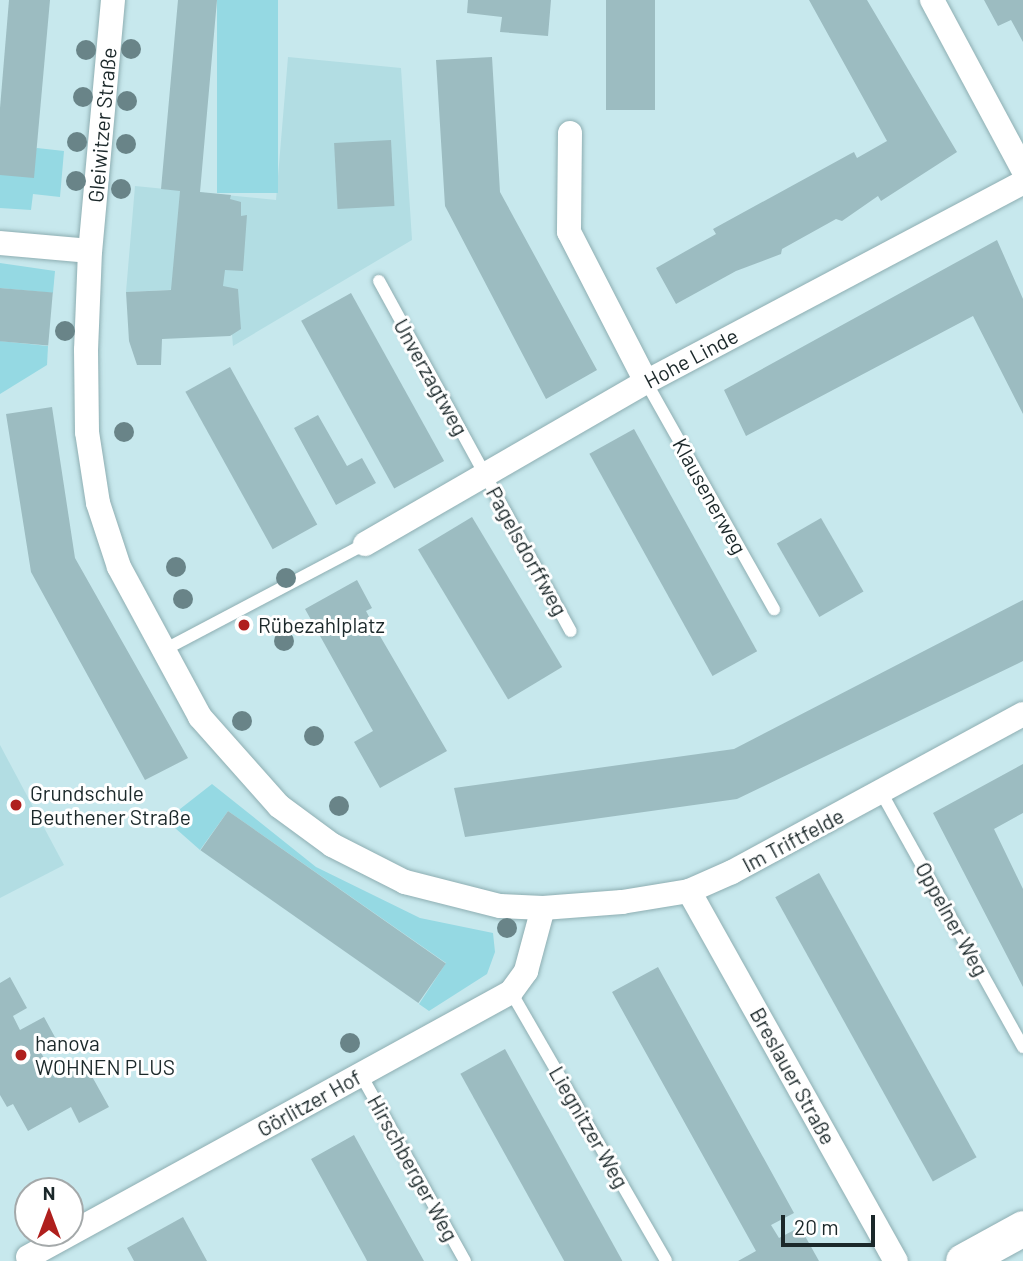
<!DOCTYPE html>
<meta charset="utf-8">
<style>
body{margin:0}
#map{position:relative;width:1023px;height:1261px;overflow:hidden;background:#c7e8ed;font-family:Barlow,sans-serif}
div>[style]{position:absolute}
.built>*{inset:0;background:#b2dde3}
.green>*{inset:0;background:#95d9e3;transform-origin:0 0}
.building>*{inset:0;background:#9cbcc1;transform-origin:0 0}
.roads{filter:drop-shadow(0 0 2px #8eaeb2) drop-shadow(0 0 2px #8eaeb2)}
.lane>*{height:12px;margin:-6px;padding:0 6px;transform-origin:6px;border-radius:6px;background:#fff}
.street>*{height:24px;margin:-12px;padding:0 12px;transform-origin:12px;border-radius:12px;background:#fff}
.secondary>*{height:35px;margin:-17.5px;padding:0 17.5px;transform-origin:17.5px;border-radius:17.5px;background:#fff}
.trees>*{width:20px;height:20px;margin:-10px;border-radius:50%;background:#698488}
.dots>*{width:19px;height:19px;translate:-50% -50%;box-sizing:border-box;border:4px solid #fff;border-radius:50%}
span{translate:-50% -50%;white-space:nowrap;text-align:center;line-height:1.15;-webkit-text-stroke:6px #fff;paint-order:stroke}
.street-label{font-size:21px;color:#1b282a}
.poi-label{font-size:21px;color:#1b282a}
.left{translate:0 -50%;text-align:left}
.north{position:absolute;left:14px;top:1177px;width:70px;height:70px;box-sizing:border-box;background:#fff;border:2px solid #a4a9aa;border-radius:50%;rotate:0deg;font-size:19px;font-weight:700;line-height:28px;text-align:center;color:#1b282a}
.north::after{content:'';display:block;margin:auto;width:24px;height:32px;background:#af1f1d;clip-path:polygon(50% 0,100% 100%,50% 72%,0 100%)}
.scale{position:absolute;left:781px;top:1215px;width:94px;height:32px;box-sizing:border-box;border:4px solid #1b282a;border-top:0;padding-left:9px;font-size:21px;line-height:24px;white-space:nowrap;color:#1b282a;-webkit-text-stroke:5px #fff;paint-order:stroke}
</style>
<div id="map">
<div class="built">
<div style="clip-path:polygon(288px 57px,401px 68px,412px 240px,233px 346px,228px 287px,126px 292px,135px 186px,276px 200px)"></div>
<div style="clip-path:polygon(0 745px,64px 865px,0 898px)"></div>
</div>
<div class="green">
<div style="left:217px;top:0;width:61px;height:193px"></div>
<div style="clip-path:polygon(37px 148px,64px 151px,60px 197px,33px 194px,31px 210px,0 208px,0 175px)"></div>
<div style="clip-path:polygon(0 263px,55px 271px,53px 293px,0 288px)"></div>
<div style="clip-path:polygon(0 341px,48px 346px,47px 365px,0 394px)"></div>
<div style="clip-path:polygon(212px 784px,316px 867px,420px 918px,493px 933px,495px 952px,487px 974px,429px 1011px,419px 1004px,446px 963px,228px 811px,200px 850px,166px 820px)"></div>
</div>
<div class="building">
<div style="clip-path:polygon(9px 0,50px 0,34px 178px,0 175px,0 108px)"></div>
<div style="clip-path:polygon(178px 0,217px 0,200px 192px,231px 195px,230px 199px,241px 202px,241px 216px,247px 215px,243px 271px,225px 270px,223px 286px,238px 289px,241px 329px,230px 336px,162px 339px,161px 365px,137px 365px,129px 341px,126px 292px,171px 290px,180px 191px,161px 189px)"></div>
<div style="clip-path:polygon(468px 0,551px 0,548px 36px,500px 32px,502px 17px,467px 13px)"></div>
<div style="left:606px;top:0;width:49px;height:110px"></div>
<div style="clip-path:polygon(809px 0,867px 0,957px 152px,881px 201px,878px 196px,842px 221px,836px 219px,782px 249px,781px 254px,736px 271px,676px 304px,656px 268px,716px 234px,713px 229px,850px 154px,854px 152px,857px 158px,887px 141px)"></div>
<div style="clip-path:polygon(984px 0,1023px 0,1023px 42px,1011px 20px,998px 26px)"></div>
<div style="clip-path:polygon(492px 57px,500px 192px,597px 370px,546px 399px,445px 206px,436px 60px)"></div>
<div style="left:391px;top:140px;width:66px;height:57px;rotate:87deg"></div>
<div style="clip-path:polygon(997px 240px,1023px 299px,1023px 414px,973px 316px,746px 436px,724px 390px)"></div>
<div style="left:0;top:288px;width:53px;height:53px;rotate:5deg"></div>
<div style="left:351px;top:293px;width:192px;height:57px;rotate:61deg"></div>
<div style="left:230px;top:367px;width:180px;height:51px;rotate:61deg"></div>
<div style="clip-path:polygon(52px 407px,75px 558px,188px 758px,145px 780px,31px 572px,6px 414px)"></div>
<div style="clip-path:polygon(318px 415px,347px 466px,362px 458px,376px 483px,336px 505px,294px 428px)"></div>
<div style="left:634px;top:429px;width:254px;height:51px;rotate:61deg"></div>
<div style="left:472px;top:517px;width:175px;height:63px;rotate:59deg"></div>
<div style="left:821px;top:518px;width:85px;height:51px;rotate:60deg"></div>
<div style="clip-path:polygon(357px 580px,372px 608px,366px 611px,373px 624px,447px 751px,380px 788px,354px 742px,373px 731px,305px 609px)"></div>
<div style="clip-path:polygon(1023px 600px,1023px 661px,737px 799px,465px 837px,454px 788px,734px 749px)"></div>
<div style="clip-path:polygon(1023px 764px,1023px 813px,994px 829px,1023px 889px,1023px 987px,933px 813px)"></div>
<div style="left:228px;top:811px;width:266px;height:48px;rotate:35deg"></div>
<div style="left:819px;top:873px;width:325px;height:50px;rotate:61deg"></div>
<div style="clip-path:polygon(658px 967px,794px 1213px,771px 1225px,779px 1238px,800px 1227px,819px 1261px,738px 1261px,756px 1251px,612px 992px)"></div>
<div style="clip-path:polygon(10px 977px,27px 1008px,13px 1016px,20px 1030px,44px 1017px,56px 1039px,39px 1049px,55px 1078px,84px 1062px,109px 1107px,79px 1123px,71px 1107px,28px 1131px,13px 1104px,7px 1107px,0 1095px,0 983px)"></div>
<div style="left:505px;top:1049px;width:242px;height:51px;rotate:61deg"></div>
<div style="clip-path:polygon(354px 1135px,381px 1184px,424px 1261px,367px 1261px,365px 1257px,311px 1159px)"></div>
<div style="clip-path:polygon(183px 1217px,207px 1261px,134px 1261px,127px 1248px)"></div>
</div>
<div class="roads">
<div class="lane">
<div style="left:379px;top:281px;width:399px;rotate:61.3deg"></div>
<div style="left:646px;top:382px;width:261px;rotate:60.6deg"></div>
<div style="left:162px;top:651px;width:229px;rotate:-27.8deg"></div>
<div style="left:881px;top:792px;width:292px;rotate:60.9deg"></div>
<div style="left:511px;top:992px;width:310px;rotate:60deg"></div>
<div style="left:361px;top:1075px;width:213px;rotate:60.8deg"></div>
</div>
<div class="street">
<div style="left:113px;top:0;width:252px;rotate:95.2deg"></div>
<div style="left:90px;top:251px;width:99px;rotate:92.3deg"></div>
<div style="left:86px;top:350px;width:82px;rotate:89.3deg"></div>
<div style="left:87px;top:432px;width:72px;rotate:81.2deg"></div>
<div style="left:98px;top:503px;width:67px;rotate:71.8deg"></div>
<div style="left:119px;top:567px;width:170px;rotate:61.6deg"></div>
<div style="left:200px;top:717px;width:119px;rotate:48.4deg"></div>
<div style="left:279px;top:806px;width:66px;rotate:36.3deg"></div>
<div style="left:332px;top:845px;width:82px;rotate:26.9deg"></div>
<div style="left:405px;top:882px;width:98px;rotate:14.2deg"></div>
<div style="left:500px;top:906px;width:43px;rotate:2.7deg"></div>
<div style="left:543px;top:908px;width:79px;rotate:-4.3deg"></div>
<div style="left:622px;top:902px;width:68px;rotate:-9.3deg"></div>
<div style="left:689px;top:891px;width:47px;rotate:-23.8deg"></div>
<div style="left:732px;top:872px;width:331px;rotate:-28.5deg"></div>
<div style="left:932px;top:0;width:193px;rotate:61.8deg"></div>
<div style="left:570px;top:133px;width:99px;rotate:90.6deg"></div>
<div style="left:569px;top:232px;width:169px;rotate:62.8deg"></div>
<div style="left:0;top:243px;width:90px;rotate:5.1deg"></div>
<div style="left:365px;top:544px;width:324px;rotate:-30deg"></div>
<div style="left:646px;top:382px;width:427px;rotate:-27.9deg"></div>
<div style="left:689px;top:891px;width:424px;rotate:60.8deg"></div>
<div style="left:28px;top:1257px;width:551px;rotate:-28.75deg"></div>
<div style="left:511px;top:992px;width:26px;rotate:-54deg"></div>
<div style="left:526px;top:971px;width:65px;rotate:-74.9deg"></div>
</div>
<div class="secondary">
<div style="left:963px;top:1261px;width:68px;rotate:-28.8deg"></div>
</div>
</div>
<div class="trees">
<div style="left:131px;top:49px"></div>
<div style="left:86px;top:50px"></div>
<div style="left:83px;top:97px"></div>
<div style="left:127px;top:101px"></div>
<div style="left:77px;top:142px"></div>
<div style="left:126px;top:144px"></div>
<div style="left:76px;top:181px"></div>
<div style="left:121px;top:189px"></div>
<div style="left:65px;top:331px"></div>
<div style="left:124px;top:432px"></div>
<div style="left:176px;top:567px"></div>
<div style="left:286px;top:578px"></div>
<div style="left:183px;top:599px"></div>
<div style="left:284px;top:641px"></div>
<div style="left:242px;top:721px"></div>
<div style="left:314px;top:736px"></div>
<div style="left:339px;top:806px"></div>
<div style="left:507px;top:928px"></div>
<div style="left:350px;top:1043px"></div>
</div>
<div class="dots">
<div style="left:244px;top:625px;background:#af1f1d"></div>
<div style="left:16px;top:805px;background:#af1f1d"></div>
<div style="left:21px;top:1055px;background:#af1f1d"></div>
</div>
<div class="street-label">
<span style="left:102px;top:125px;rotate:-85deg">Gleiwitzer Straße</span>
<span style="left:691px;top:358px;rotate:-28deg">Hohe Linde</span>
<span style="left:431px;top:377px;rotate:61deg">Unverzagtweg</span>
<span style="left:710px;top:496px;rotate:61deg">Klausenerweg</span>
<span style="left:527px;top:551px;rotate:61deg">Pagelsdorffweg</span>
<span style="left:793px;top:840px;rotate:-28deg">Im Triftfelde</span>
<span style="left:952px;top:919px;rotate:61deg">Oppelner Weg</span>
<span style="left:793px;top:1076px;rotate:61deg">Breslauer Straße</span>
<span style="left:309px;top:1103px;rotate:-29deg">Görlitzer Hof</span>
<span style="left:589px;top:1127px;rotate:60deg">Liegnitzer Weg</span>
<span style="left:413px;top:1168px;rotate:61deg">Hirschberger Weg</span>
</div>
<div class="poi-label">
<span class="left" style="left:258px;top:625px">Rübezahlplatz</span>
<span class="left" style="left:30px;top:805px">Grundschule<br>Beuthener Straße</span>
<span class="left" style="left:35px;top:1055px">hanova<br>WOHNEN PLUS</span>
</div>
<div class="north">N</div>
<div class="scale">20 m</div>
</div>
